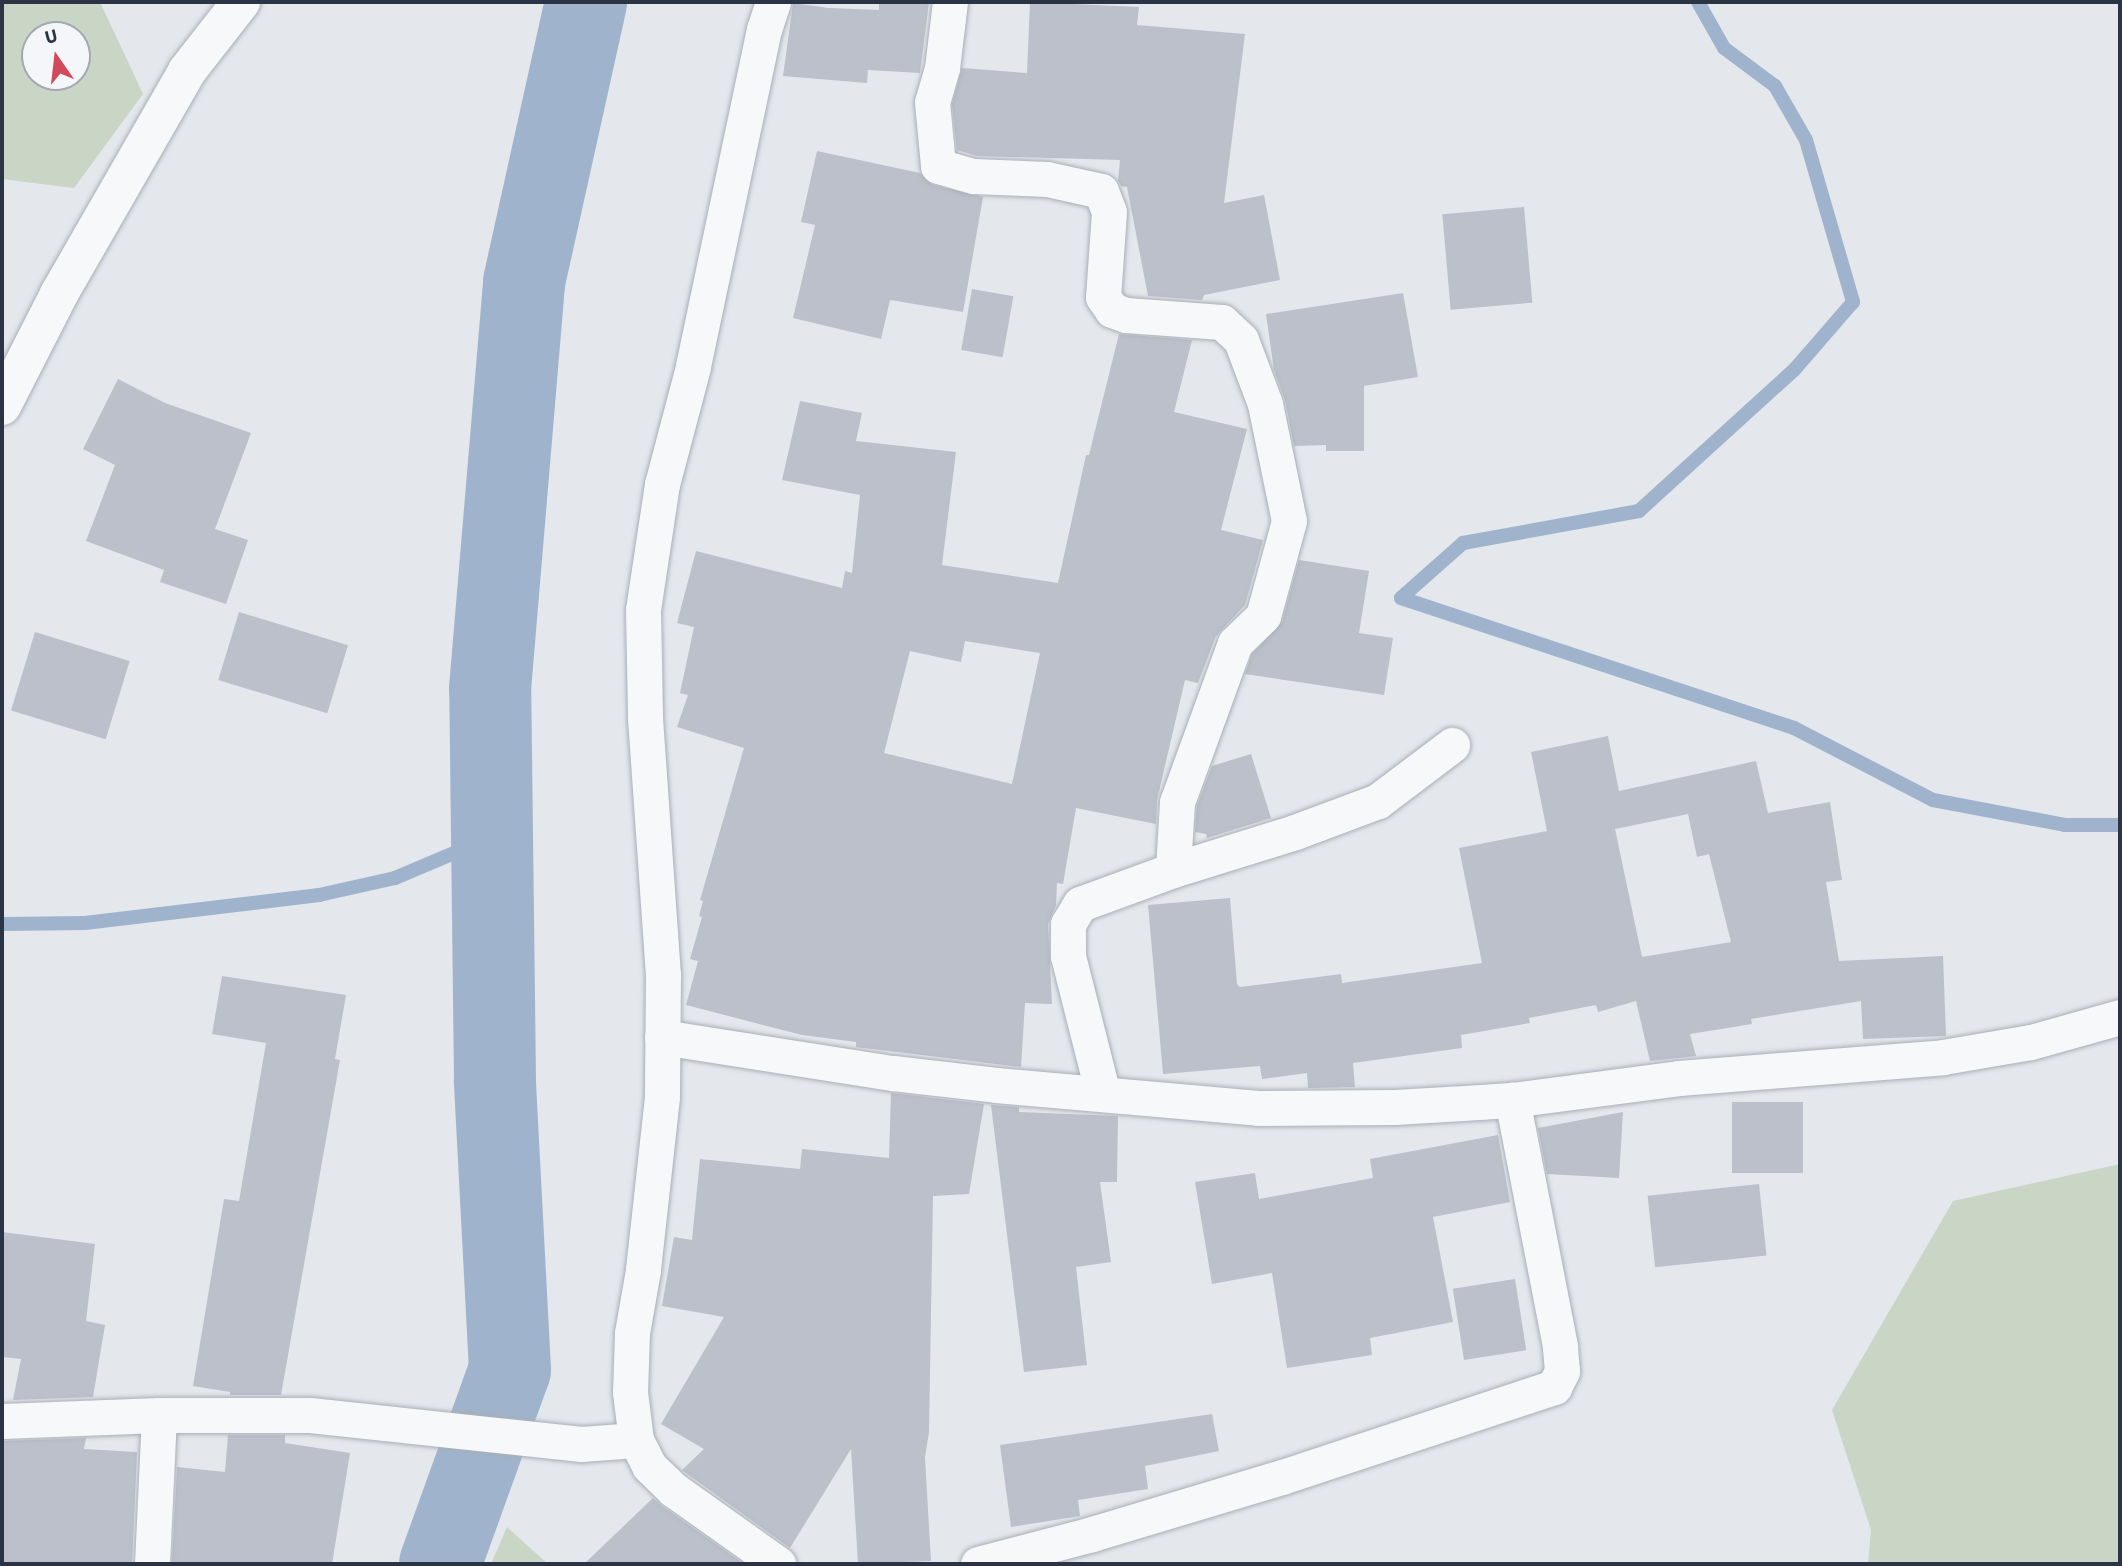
<!DOCTYPE html>
<style>
body{margin:0}
#map{position:relative;width:2122px;height:1566px;overflow:hidden;background:#e4e7ec;font-family:"Source Sans 3",sans-serif}
div>[style]{position:absolute}
.green>*{inset:0;background:#c9d6c5}
.stream>*{height:14px;margin:-7px;padding:0 7px;transform-origin:7px;border-radius:7px;background:#9fb4cc}
.river>*{height:82px;margin:-41px;padding:0 41px;transform-origin:41px;border-radius:41px;background:#9fb4cc}
.building>*{inset:0;background:#bbc0ca;transform-origin:0 0}
.roads{filter:drop-shadow(0 0 2px #a9aeb7) drop-shadow(0 0 2px #a9aeb7)}
.minor>*{height:35px;margin:-17.5px;padding:0 17.5px;transform-origin:17.5px;border-radius:17.5px;background:#f7f8fa}
.tertiary>*{height:38px;margin:-19px;padding:0 19px;transform-origin:19px;border-radius:19px;background:#f7f8fa}
span{translate:-50% -50%;white-space:nowrap;text-align:center;line-height:1.15;-webkit-text-stroke:7px #f4f6f9;paint-order:stroke}
.frame{position:absolute;inset:0;border:4px solid #2b3445;pointer-events:none}
.north{position:absolute;left:21px;top:21px;width:70px;height:70px;box-sizing:border-box;background:#f4f6f9;border:2px solid #a4a8b1;border-radius:50%;rotate:346deg;font-size:19px;font-weight:700;line-height:28px;text-align:center;color:#2b3445}
.north::after{content:'';display:block;margin:auto;width:24px;height:32px;background:#d1495b;clip-path:polygon(50% 0,100% 100%,50% 72%,0 100%)}
</style>
<div id="map">
<div class="green">
<div style="clip-path:polygon(evenodd,2px 2px,100px 2px,143px 94px,74px 188px,2px 179px,2px 2px,35px 35px,77px 35px,77px 77px,35px 77px,35px 35px)"></div>
<div style="clip-path:polygon(2120px 1164px,2120px 1564px,1868px 1564px,1871px 1530px,1832px 1410px,1953px 1201px)"></div>
<div style="clip-path:polygon(507px 1527px,548px 1564px,491px 1564px)"></div>
</div>
<div class="stream">
<div style="left:1698px;top:2px;width:53px;rotate:60.5deg"></div>
<div style="left:1724px;top:48px;width:64px;rotate:36.7deg"></div>
<div style="left:1775px;top:86px;width:62px;rotate:60.1deg"></div>
<div style="left:1806px;top:140px;width:169px;rotate:73.8deg"></div>
<div style="left:1853px;top:302px;width:89px;rotate:130.9deg"></div>
<div style="left:1795px;top:369px;width:211px;rotate:137.7deg"></div>
<div style="left:1639px;top:511px;width:179px;rotate:169.7deg"></div>
<div style="left:1463px;top:543px;width:83px;rotate:138.4deg"></div>
<div style="left:1401px;top:598px;width:414px;rotate:18.3deg"></div>
<div style="left:1794px;top:728px;width:157px;rotate:27.4deg"></div>
<div style="left:1933px;top:800px;width:134px;rotate:10.7deg"></div>
<div style="left:2065px;top:825px;width:55px"></div>
<div style="left:2px;top:924px;width:83px;rotate:-0.7deg"></div>
<div style="left:85px;top:923px;width:236px;rotate:-6.8deg"></div>
<div style="left:319px;top:895px;width:78px;rotate:-12.6deg"></div>
<div style="left:395px;top:878px;width:77px;rotate:-22.9deg"></div>
<div style="left:466px;top:848px;width:30px;rotate:-30deg"></div>
</div>
<div class="river">
<div style="left:440px;top:1564px;width:206px;rotate:-70.2deg"></div>
<div style="left:510px;top:1370px;width:290px;rotate:-93deg"></div>
<div style="left:495px;top:1080px;width:391px;rotate:-90.7deg"></div>
<div style="left:490px;top:689px;width:408px;rotate:-85.2deg"></div>
<div style="left:524px;top:282px;width:287px;rotate:-77.5deg"></div>
</div>
<div class="building">
<div style="clip-path:polygon(879px 2px,929px 2px,920px 73px,868px 70px,867px 83px,783px 76px,793px 3px,829px 8px,879px 10px)"></div>
<div style="clip-path:polygon(1030px 2px,1139px 7px,1137px 25px,1245px 34px,1224px 203px,1264px 195px,1280px 280px,1204px 295px,1202px 300px,1148px 296px,1127px 187px,1121px 186px,1118px 181px,1120px 160px,977px 156px,957px 150px,952px 104px,962px 68px,1027px 73px)"></div>
<div style="clip-path:polygon(817px 151px,920px 173px,933px 185px,983px 197px,963px 312px,890px 300px,881px 339px,793px 318px,815px 225px,801px 222px)"></div>
<div style="left:1524px;top:207px;width:96px;height:82px;rotate:85deg"></div>
<div style="left:972px;top:289px;width:42px;height:62px;rotate:10deg"></div>
<div style="clip-path:polygon(1403px 293px,1418px 377px,1364px 386px,1364px 451px,1326px 451px,1326px 445px,1294px 446px,1285px 400px,1274px 370px,1266px 314px)"></div>
<div style="clip-path:polygon(evenodd,1119px 334px,1192px 340px,1174px 412px,1247px 429px,1221px 530px,1263px 540px,1245px 605px,1216px 636px,1198px 683px,1185px 680px,1157px 800px,1156px 824px,1076px 808px,1063px 884px,1057px 883px,1056px 905px,1048px 924px,1052px 1004px,1025px 1003px,1021px 1067px,856px 1047px,856px 1042px,802px 1035px,686px 1005px,698px 961px,690px 959px,702px 917px,699px 916px,703px 901px,700px 900px,744px 748px,677px 727px,688px 695px,680px 693px,694px 627px,677px 623px,696px 551px,842px 588px,845px 571px,852px 573px,860px 495px,782px 480px,800px 401px,862px 413px,856px 441px,956px 452px,942px 565px,1058px 583px,1086px 455px,1089px 455px,1119px 334px,965px 641px,1040px 653px,1012px 784px,884px 753px,910px 651px,961px 662px,965px 641px)"></div>
<div style="clip-path:polygon(118px 379px,165px 403px,251px 433px,215px 529px,248px 540px,226px 604px,160px 582px,164px 570px,86px 541px,115px 465px,83px 449px)"></div>
<div style="clip-path:polygon(1299px 560px,1369px 571px,1359px 633px,1393px 638px,1384px 695px,1245px 674px,1252px 654px,1282px 622px)"></div>
<div style="left:239px;top:612px;width:114px;height:71px;rotate:17deg"></div>
<div style="left:35px;top:632px;width:99px;height:82px;rotate:17deg"></div>
<div style="clip-path:polygon(evenodd,1608px 736px,1619px 791px,1756px 761px,1768px 813px,1830px 802px,1842px 880px,1826px 882px,1839px 961px,1943px 956px,1946px 1036px,1863px 1039px,1861px 1001px,1751px 1019px,1752px 1024px,1690px 1034px,1696px 1056px,1650px 1061px,1636px 1001px,1598px 1012px,1596px 1005px,1529px 1018px,1530px 1023px,1461px 1035px,1462px 1048px,1353px 1063px,1355px 1087px,1308px 1088px,1307px 1073px,1262px 1079px,1260px 1066px,1163px 1074px,1148px 905px,1230px 898px,1237px 984px,1240px 987px,1341px 974px,1342px 983px,1482px 963px,1459px 848px,1547px 831px,1531px 752px,1608px 736px,1688px 814px,1697px 857px,1709px 854px,1731px 942px,1642px 957px,1615px 829px,1688px 814px)"></div>
<div style="clip-path:polygon(1251px 754px,1271px 818px,1207px 838px,1206px 834px,1195px 832px,1197px 806px,1212px 766px)"></div>
<div style="clip-path:polygon(222px 976px,346px 995px,335px 1059px,340px 1060px,281px 1395px,230px 1395px,230px 1392px,193px 1386px,224px 1199px,239px 1201px,266px 1043px,212px 1034px)"></div>
<div style="clip-path:polygon(891px 1093px,984px 1104px,969px 1194px,933px 1196px,929px 1432px,925px 1457px,931px 1561px,858px 1564px,851px 1449px,790px 1548px,682px 1470px,704px 1449px,661px 1424px,724px 1317px,662px 1306px,674px 1237px,692px 1240px,700px 1159px,800px 1169px,802px 1149px,889px 1158px)"></div>
<div style="left:1803px;top:1102px;width:71px;height:71px;rotate:90deg"></div>
<div style="clip-path:polygon(991px 1105px,1019px 1107px,1019px 1112px,1118px 1116px,1117px 1182px,1100px 1182px,1111px 1262px,1076px 1267px,1087px 1365px,1024px 1372px)"></div>
<div style="clip-path:polygon(1623px 1112px,1619px 1178px,1547px 1174px,1538px 1128px)"></div>
<div style="clip-path:polygon(1498px 1135px,1510px 1202px,1433px 1217px,1453px 1322px,1370px 1338px,1372px 1355px,1287px 1368px,1272px 1273px,1212px 1284px,1195px 1182px,1255px 1173px,1259px 1199px,1373px 1178px,1370px 1159px)"></div>
<div style="left:1759px;top:1184px;width:72px;height:112px;rotate:84deg"></div>
<div style="clip-path:polygon(2px 1232px,95px 1244px,86px 1321px,105px 1325px,93px 1397px,13px 1400px,21px 1359px,2px 1357px)"></div>
<div style="left:1515px;top:1279px;width:72px;height:63px;rotate:81deg"></div>
<div style="clip-path:polygon(1212px 1414px,1219px 1451px,1145px 1466px,1148px 1489px,1078px 1500px,1080px 1516px,1011px 1527px,1000px 1445px)"></div>
<div style="clip-path:polygon(228px 1435px,285px 1435px,285px 1443px,350px 1453px,332px 1564px,172px 1564px,177px 1467px,225px 1472px)"></div>
<div style="clip-path:polygon(86px 1438px,84px 1449px,137px 1452px,132px 1564px,2px 1564px,2px 1441px)"></div>
<div style="clip-path:polygon(653px 1498px,662px 1506px,744px 1564px,584px 1564px)"></div>
</div>
<div class="roads">
<div class="minor">
<div style="left:773px;top:2px;width:28px;rotate:108deg"></div>
<div style="left:764px;top:29px;width:345px;rotate:101.9deg"></div>
<div style="left:693px;top:367px;width:121px;rotate:104.8deg"></div>
<div style="left:662px;top:484px;width:127px;rotate:98.6deg"></div>
<div style="left:643px;top:610px;width:108px;rotate:88.9deg"></div>
<div style="left:645px;top:718px;width:258px;rotate:86deg"></div>
<div style="left:663px;top:975px;width:122px;rotate:90.5deg"></div>
<div style="left:662px;top:1097px;width:174px;rotate:96.3deg"></div>
<div style="left:643px;top:1270px;width:64px;rotate:99.9deg"></div>
<div style="left:632px;top:1333px;width:59px;rotate:91.9deg"></div>
<div style="left:630px;top:1392px;width:48px;rotate:82.9deg"></div>
<div style="left:636px;top:1440px;width:29px;rotate:63deg"></div>
<div style="left:649px;top:1466px;width:35px;rotate:44deg"></div>
<div style="left:674px;top:1490px;width:128px;rotate:35.4deg"></div>
<div style="left:950px;top:2px;width:66px;rotate:96.9deg"></div>
<div style="left:942px;top:68px;width:35px;rotate:106deg"></div>
<div style="left:932px;top:102px;width:64px;rotate:84.6deg"></div>
<div style="left:938px;top:166px;width:37px;rotate:16deg"></div>
<div style="left:974px;top:176px;width:73px;rotate:2.4deg"></div>
<div style="left:1047px;top:179px;width:55px;rotate:12.5deg"></div>
<div style="left:1101px;top:191px;width:22px;rotate:69deg"></div>
<div style="left:1109px;top:212px;width:85px;rotate:94deg"></div>
<div style="left:1103px;top:297px;width:16px;rotate:55deg"></div>
<div style="left:1112px;top:310px;width:15px;rotate:20deg"></div>
<div style="left:1126px;top:315px;width:96px;rotate:4.2deg"></div>
<div style="left:1222px;top:322px;width:26px;rotate:43deg"></div>
<div style="left:1241px;top:340px;width:68px;rotate:69.4deg"></div>
<div style="left:1265px;top:404px;width:119px;rotate:78.4deg"></div>
<div style="left:1289px;top:521px;width:98px;rotate:105.3deg"></div>
<div style="left:1263px;top:616px;width:39px;rotate:136deg"></div>
<div style="left:1235px;top:643px;width:169px;rotate:110deg"></div>
<div style="left:1177px;top:802px;width:68px;rotate:93.4deg"></div>
<div style="left:1173px;top:870px;width:99px;rotate:159.9deg"></div>
<div style="left:1080px;top:904px;width:23px;rotate:121deg"></div>
<div style="left:1068px;top:924px;width:32px;rotate:90deg"></div>
<div style="left:1068px;top:956px;width:142px;rotate:75.8deg"></div>
<div style="left:1173px;top:870px;width:128px;rotate:-17.3deg"></div>
<div style="left:1295px;top:832px;width:89px;rotate:-20.5deg"></div>
<div style="left:1378px;top:801px;width:93px;rotate:-37.1deg"></div>
<div style="left:662px;top:1037px;width:234px;rotate:8.9deg"></div>
<div style="left:893px;top:1073px;width:104px;rotate:6.6deg"></div>
<div style="left:996px;top:1085px;width:263px;rotate:5deg"></div>
<div style="left:1258px;top:1108px;width:137px;rotate:-0.4deg"></div>
<div style="left:1395px;top:1107px;width:117px;rotate:-3.4deg"></div>
<div style="left:1512px;top:1100px;width:168px;rotate:-7.5deg"></div>
<div style="left:1679px;top:1078px;width:265px;rotate:-4.5deg"></div>
<div style="left:1943px;top:1057px;width:89px;rotate:-9.7deg"></div>
<div style="left:2031px;top:1042px;width:92px;rotate:-15.7deg"></div>
<div style="left:2px;top:1421px;width:157px;rotate:-2.2deg"></div>
<div style="left:159px;top:1415px;width:151px"></div>
<div style="left:310px;top:1415px;width:273px;rotate:6.1deg"></div>
<div style="left:581px;top:1444px;width:55px;rotate:-4.2deg"></div>
<div style="left:152px;top:1564px;width:149px;rotate:-87.3deg"></div>
<div style="left:978px;top:1564px;width:118px;rotate:-14.7deg"></div>
<div style="left:1092px;top:1534px;width:198px;rotate:-16.7deg"></div>
<div style="left:1282px;top:1477px;width:287px;rotate:-18.3deg"></div>
<div style="left:1554px;top:1387px;width:18px;rotate:-63deg"></div>
<div style="left:1562px;top:1371px;width:25px;rotate:-95deg"></div>
<div style="left:1560px;top:1346px;width:251px;rotate:-101deg"></div>
</div>
<div class="tertiary">
<div style="left:2px;top:406px;width:126px;rotate:-63deg"></div>
<div style="left:59px;top:294px;width:257px;rotate:-60.1deg"></div>
<div style="left:187px;top:71px;width:88px;rotate:-52deg"></div>
</div>
</div>
<div class="frame"></div>
<div class="north">U</div>
</div>
